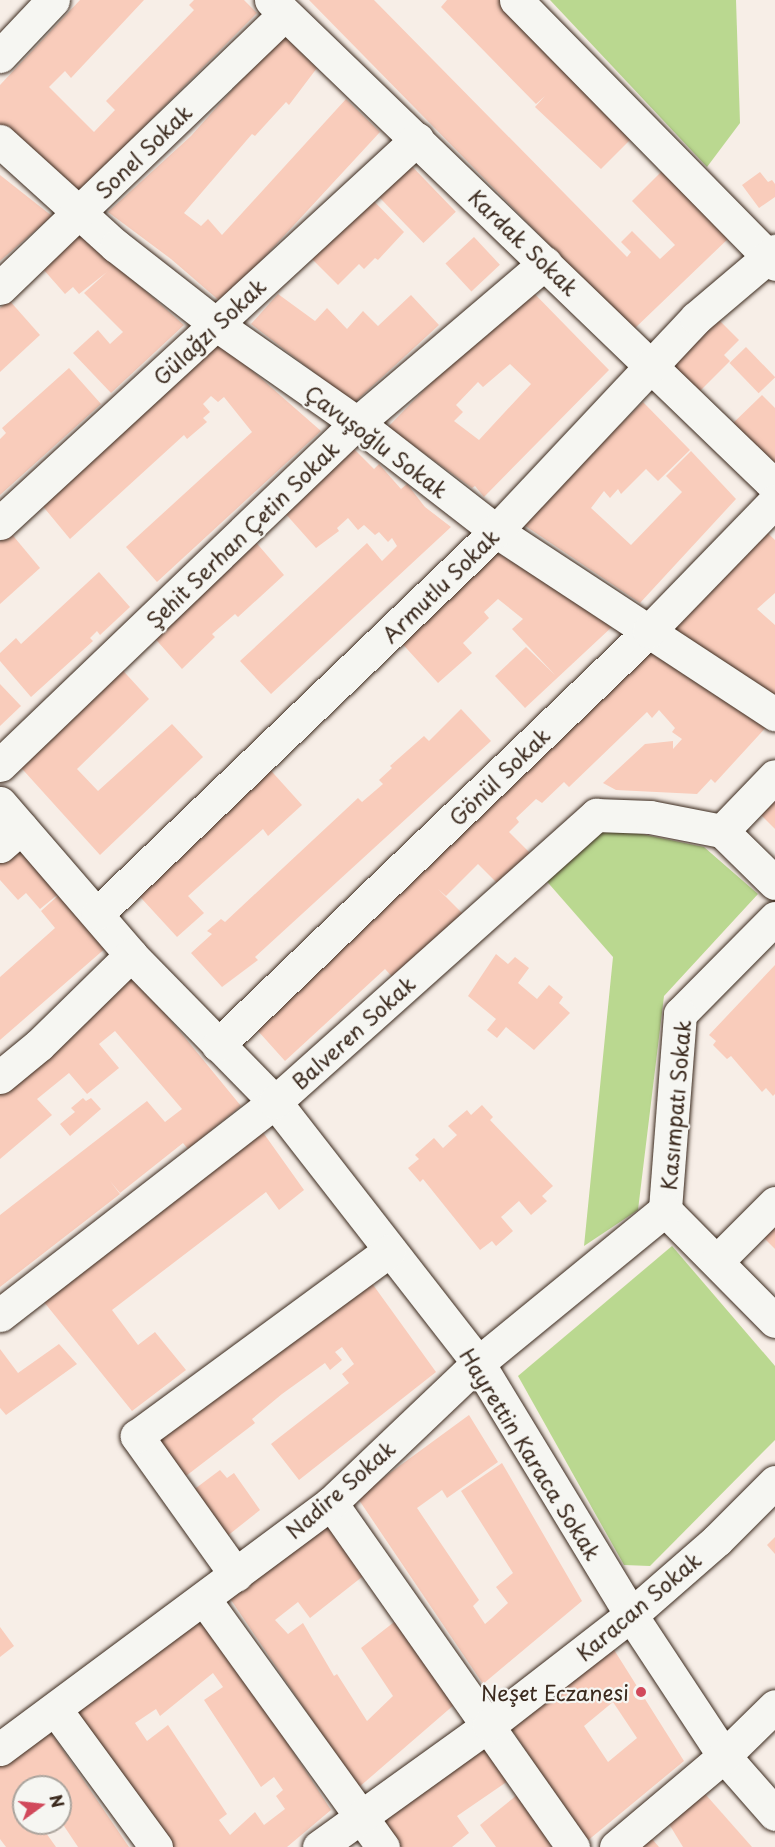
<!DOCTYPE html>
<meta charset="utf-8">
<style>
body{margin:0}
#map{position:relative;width:775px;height:1847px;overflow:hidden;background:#f7eee7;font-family:"Playpen Sans",sans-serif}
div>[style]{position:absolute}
.green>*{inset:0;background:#bad890}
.building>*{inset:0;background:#f9ccbb;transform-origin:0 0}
.roads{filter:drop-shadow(0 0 2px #3b2a1e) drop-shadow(0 0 2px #3b2a1e)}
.minor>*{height:33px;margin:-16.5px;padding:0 16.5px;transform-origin:16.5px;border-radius:16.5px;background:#f6f6f2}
.dots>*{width:16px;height:16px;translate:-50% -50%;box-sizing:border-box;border:3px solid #f6f6f2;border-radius:50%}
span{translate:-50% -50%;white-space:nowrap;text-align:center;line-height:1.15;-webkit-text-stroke:4.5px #f6f6f2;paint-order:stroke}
.street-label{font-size:21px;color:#3b2a1e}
.poi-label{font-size:21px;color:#3b2a1e}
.right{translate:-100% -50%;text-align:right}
.north{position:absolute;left:12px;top:1775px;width:60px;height:60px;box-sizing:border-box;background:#f6f6f2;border:2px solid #aba49d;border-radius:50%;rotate:75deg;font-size:16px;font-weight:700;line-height:24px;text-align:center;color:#3b2a1e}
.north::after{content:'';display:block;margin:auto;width:21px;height:27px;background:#d1495b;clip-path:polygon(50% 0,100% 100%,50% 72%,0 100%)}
</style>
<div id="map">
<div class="green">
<div style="clip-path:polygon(550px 0,736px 0,740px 123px,707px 167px)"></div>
<div style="clip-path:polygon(603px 826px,704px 847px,758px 894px,664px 996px,638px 1210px,584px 1246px,613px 957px,543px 877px)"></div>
<div style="clip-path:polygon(672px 1246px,775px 1366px,775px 1440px,650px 1566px,624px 1565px,518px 1376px)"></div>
</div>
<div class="building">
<div style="clip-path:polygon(80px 0,144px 0,71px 78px,65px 71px,49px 87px,94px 132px,115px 110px,106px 101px,194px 10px,189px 5px,194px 0,244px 0,257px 13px,80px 191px,0 133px,0 85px)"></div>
<div style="clip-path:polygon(309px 0,374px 0,627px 257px,631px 252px,621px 242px,632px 231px,660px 259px,675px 245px,632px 201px,665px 168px,731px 236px,633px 330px)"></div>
<div style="clip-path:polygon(447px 0,501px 0,634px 136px,601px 169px,535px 107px,545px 96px,536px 104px,441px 7px)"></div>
<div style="clip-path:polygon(282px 34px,317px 68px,289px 105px,286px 102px,255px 136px,252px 134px,184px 213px,201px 226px,208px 219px,222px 235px,346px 99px,380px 132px,222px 303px,171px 259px,108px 212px,191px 136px)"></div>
<div style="left:403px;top:157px;width:76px;height:45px;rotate:46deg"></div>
<div style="clip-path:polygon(760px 172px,768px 182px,772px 180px,775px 184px,775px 197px,759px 208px,742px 185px)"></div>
<div style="clip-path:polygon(0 175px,52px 216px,0 261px)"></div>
<div style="clip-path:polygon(368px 195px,404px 232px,378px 260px,375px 258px,364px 269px,359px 264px,338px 285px,311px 258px)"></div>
<div style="clip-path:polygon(80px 233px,184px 325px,111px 393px,73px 353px,98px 330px,110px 344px,123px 332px,84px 293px,107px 272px,79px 294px,73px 287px,65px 294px,43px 269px)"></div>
<div style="left:474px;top:237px;width:38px;height:39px;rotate:47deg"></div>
<div style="clip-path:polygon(evenodd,526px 285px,609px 370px,484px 497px,475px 486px,472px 488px,388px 427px,526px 285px,510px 364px,531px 384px,479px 440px,454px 421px,463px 412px,456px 405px,478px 382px,483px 387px,510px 364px)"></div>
<div style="clip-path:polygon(278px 294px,315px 321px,327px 308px,347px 329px,363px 311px,378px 326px,411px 295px,439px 325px,354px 403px,251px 324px)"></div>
<div style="clip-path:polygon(9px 300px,40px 335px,0 372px,0 308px)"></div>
<div style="clip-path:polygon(713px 314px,739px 340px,724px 355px,730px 361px,697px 394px,667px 365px)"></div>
<div style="clip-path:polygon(215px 338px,321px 431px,157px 582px,126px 547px,252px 432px,224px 397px,218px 402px,211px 396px,203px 404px,210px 412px,203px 418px,207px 422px,187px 439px,184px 435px,70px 539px,41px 504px)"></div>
<div style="left:746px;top:347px;width:42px;height:23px;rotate:46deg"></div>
<div style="clip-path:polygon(69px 368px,101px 404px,0 495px,0 439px,6px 433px,2px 428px)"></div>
<div style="clip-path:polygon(762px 395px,775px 408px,775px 474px,729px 427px)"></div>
<div style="clip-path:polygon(643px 402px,690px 450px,658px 481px,646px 469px,621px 494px,618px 489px,610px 498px,604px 491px,591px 508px,631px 545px,682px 492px,666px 476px,691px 451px,736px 499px,640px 603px,521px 523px)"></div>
<div style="clip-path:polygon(353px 448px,374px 469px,379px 464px,401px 489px,407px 484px,425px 507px,451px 527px,271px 694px,240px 661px,367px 543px,382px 561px,397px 546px,392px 538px,388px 542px,379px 532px,375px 535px,364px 525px,358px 530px,348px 518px,337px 528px,339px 531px,316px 548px,284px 512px)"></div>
<div style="clip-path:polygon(756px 522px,775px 540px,775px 593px,757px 609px,775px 625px,775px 696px,666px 624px)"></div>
<div style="clip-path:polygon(10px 532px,40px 568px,0 604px,0 541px)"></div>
<div style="clip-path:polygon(254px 540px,284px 575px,238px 617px,235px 614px,212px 634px,215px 637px,182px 669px,151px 634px)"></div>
<div style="clip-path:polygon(493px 550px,614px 625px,525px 708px,495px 676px,526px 647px,555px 675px,512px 629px,523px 619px,498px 599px,484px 612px,489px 618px,463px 643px,472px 653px,438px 683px,398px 639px)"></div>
<div style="clip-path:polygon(99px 572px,130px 607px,100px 635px,97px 631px,90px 638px,93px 641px,31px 697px,0 661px,0 653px,16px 638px,21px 644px)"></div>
<div style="clip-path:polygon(643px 644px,768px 725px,715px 783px,711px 779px,697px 794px,616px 790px,603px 783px,645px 744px,673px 741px,673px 749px,682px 739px,672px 732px,675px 728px,659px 710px,652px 718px,647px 712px,569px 787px,564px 782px,542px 803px,536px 799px,516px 818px,519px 822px,509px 832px,530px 853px,498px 884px,478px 864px,446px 896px,438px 889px,465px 916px,397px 982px,385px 969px,285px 1061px,249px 1021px)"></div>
<div style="clip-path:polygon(117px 664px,149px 699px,77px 769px,98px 791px,172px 724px,203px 757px,100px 855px,15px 761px)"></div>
<div style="clip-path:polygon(0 684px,21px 706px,0 726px)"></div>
<div style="clip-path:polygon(461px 709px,491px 741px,255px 957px,258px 960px,222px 987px,191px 953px,212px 934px,207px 931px,221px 919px,225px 922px,358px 798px,362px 802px,383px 784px,379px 780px,392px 768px,390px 766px,424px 736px,429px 741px)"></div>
<div style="clip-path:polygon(265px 764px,302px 805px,268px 836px,263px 829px,188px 896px,204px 913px,177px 937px,131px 887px)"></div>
<div style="clip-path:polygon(775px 799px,775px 829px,760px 814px)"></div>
<div style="clip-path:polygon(18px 843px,62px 891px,40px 909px,26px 893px,18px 900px,0 880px,0 857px)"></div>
<div style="clip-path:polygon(61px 893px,108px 946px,0 1040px,0 977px,55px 928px,41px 911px)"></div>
<div style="clip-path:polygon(496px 954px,508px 964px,515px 957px,529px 968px,518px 983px,537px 999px,549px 985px,563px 997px,559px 1003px,570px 1013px,534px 1050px,506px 1027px,497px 1038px,487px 1030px,496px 1019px,468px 996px)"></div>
<div style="clip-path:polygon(775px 965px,775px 1094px,773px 1096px,766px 1088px,762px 1092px,731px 1056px,727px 1059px,713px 1045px,716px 1041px,709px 1035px)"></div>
<div style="clip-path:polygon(132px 973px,241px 1106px,188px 1149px,183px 1143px,120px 1193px,110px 1181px,120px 1194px,0 1287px,0 1215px,147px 1101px,165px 1122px,182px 1109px,115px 1031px,99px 1044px,119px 1068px,87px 1094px,69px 1073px,37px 1099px,52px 1115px,0 1159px,0 1083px,77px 1018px,83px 1026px,78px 1018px)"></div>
<div style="clip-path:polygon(83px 1098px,86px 1101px,91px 1098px,101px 1109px,70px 1136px,60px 1124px,75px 1112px,71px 1108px)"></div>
<div style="clip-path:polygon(482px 1105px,493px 1117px,490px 1120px,553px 1186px,542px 1196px,547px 1201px,531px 1215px,519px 1201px,501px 1217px,513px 1231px,496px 1246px,492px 1241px,480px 1250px,423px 1179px,420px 1182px,408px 1168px,419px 1159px,415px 1155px,434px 1138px,443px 1148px,457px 1135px,448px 1126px,467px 1110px,471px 1115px)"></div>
<div style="clip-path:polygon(262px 1131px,304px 1190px,279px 1210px,266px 1192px,112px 1310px,138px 1345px,155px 1332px,186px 1370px,132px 1411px,44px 1302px)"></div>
<div style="clip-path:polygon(775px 1214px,775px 1249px,762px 1236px)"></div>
<div style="clip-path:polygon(366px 1275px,436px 1372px,299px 1480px,271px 1444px,349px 1383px,342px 1374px,354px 1364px,342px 1347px,335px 1352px,342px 1360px,330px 1370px,325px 1363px,282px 1394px,252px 1419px,255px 1423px,182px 1479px,151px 1436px)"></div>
<div style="clip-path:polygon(59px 1344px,77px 1364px,6px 1415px,0 1408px,0 1349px,18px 1373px)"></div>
<div style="clip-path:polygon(469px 1415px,498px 1462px,447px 1498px,442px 1490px,417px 1508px,479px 1600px,473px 1606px,485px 1624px,492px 1618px,508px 1603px,496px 1587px,513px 1573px,461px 1491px,502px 1463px,582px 1601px,483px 1684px,357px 1497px)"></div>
<div style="clip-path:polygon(220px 1470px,227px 1478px,234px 1473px,260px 1510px,226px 1537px,192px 1491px)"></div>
<div style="clip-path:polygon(333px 1518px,367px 1573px,310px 1618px,298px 1602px,275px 1620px,288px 1634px,303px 1623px,334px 1676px,337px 1674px,367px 1721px,393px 1696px,361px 1648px,398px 1619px,455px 1704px,358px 1788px,229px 1597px)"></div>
<div style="clip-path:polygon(775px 1537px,775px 1554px,767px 1545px)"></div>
<div style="clip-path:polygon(evenodd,205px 1616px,331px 1810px,287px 1847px,168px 1847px,74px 1709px,205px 1616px,213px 1673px,223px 1687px,204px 1700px,261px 1787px,274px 1777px,283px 1790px,276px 1796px,285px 1809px,264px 1825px,255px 1812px,230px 1835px,219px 1820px,227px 1814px,168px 1725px,147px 1741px,135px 1723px,156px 1709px,160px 1716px,213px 1673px)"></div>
<div style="clip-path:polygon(0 1627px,14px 1646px,0 1657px)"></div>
<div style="clip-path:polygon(evenodd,606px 1637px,684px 1761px,586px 1842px,505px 1719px,606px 1637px,613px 1702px,637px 1738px,608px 1762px,584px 1726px,613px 1702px)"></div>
<div style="clip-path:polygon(48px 1728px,129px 1847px,78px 1847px,60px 1820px,60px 1787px,24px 1787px,24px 1823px,39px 1823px,56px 1847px,6px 1847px,0 1839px,0 1764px)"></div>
<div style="clip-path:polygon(480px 1740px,508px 1781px,457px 1816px,469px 1833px,452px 1847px,395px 1847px,376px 1821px)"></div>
<div style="clip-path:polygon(699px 1787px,752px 1847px,683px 1847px,666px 1819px)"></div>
<div style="clip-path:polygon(517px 1795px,543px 1832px,552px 1847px,496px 1847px,480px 1825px)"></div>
<div style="clip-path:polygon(647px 1833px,659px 1847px,631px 1847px)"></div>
</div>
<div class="roads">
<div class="minor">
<div style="left:271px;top:0;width:700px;rotate:43.96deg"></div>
<div style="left:516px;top:0;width:370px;rotate:45.5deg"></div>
<div style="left:0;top:56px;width:77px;rotate:-46.6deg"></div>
<div style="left:0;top:141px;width:156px;rotate:42.2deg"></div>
<div style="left:116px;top:246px;width:128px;rotate:38deg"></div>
<div style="left:217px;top:325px;width:171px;rotate:35deg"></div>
<div style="left:357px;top:423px;width:176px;rotate:37.8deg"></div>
<div style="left:496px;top:531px;width:334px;rotate:33.3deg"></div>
<div style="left:0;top:288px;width:395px;rotate:-43.9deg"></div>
<div style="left:0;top:523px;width:567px;rotate:-42.64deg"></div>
<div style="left:0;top:765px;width:494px;rotate:-43.8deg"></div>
<div style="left:357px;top:423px;width:247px;rotate:-40.4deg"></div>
<div style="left:0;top:803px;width:201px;rotate:49.2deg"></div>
<div style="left:131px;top:955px;width:206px;rotate:45.6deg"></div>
<div style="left:275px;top:1102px;width:331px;rotate:52.1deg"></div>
<div style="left:478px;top:1363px;width:295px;rotate:58.7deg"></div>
<div style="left:631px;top:1615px;width:169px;rotate:56.6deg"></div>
<div style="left:724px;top:1756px;width:77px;rotate:48.7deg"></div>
<div style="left:722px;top:831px;width:76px;rotate:-46.1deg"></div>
<div style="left:722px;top:831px;width:74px;rotate:44.5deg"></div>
<div style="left:0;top:846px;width:28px;rotate:-41deg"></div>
<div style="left:98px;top:913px;width:552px;rotate:-43.82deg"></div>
<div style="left:496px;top:531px;width:292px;rotate:-46.8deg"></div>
<div style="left:696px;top:318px;width:104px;rotate:-40.3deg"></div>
<div style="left:775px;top:918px;width:135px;rotate:134.7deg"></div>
<div style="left:680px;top:1014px;width:197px;rotate:94.4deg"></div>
<div style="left:665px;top:1210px;width:156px;rotate:45.3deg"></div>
<div style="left:218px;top:1045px;width:598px;rotate:-43.85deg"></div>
<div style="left:649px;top:631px;width:181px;rotate:-45.9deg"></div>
<div style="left:0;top:1077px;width:50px;rotate:-39.4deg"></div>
<div style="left:39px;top:1045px;width:129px;rotate:-44.4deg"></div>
<div style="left:717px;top:1261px;width:82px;rotate:-45deg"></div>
<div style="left:0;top:1315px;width:348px;rotate:-37.8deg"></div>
<div style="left:275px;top:1102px;width:431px;rotate:-41.8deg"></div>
<div style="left:596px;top:815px;width:54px;rotate:2.1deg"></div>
<div style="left:650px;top:817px;width:73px;rotate:11deg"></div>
<div style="left:331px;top:1503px;width:421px;rotate:54.9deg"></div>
<div style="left:236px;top:1575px;width:171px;rotate:-125.5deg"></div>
<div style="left:137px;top:1436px;width:313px;rotate:-36.3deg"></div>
<div style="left:204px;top:1599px;width:306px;rotate:54.2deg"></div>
<div style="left:55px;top:1709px;width:171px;rotate:53.8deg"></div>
<div style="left:0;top:1749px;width:412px;rotate:-36.6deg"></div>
<div style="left:331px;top:1503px;width:203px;rotate:-43.6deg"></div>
<div style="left:478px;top:1363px;width:242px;rotate:-39.3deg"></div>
<div style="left:319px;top:1847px;width:209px;rotate:-35.7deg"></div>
<div style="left:489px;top:1725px;width:180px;rotate:-37.8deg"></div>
<div style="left:631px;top:1615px;width:114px;rotate:-41.1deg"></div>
<div style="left:717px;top:1540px;width:82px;rotate:-45deg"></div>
<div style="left:616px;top:1847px;width:141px;rotate:-40.1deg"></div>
<div style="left:724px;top:1756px;width:71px;rotate:-44.4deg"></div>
</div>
</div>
<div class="dots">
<div style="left:641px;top:1692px;background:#d1495b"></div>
</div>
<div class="street-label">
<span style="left:143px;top:151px;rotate:-44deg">Sonel Sokak</span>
<span style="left:524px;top:242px;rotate:44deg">Kardak Sokak</span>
<span style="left:209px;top:331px;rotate:-43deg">Gülağzı Sokak</span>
<span style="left:377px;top:441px;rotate:37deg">Çavuşoğlu Sokak</span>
<span style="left:242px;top:534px;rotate:-44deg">Şehit Serhan Çetin Sokak</span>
<span style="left:440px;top:585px;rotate:-44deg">Armutlu Sokak</span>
<span style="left:499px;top:776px;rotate:-44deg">Gönül Sokak</span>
<span style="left:353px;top:1032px;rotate:-42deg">Balveren Sokak</span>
<span style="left:675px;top:1105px;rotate:-85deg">Kasımpatı Sokak</span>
<span style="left:531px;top:1454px;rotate:58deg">Hayrettin Karaca Sokak</span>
<span style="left:340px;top:1489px;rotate:-41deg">Nadire Sokak</span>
<span style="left:638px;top:1606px;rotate:-40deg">Karacan Sokak</span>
</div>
<div class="poi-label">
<span class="right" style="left:629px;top:1692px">Neşet Eczanesi</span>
</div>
<div class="north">N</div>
</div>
